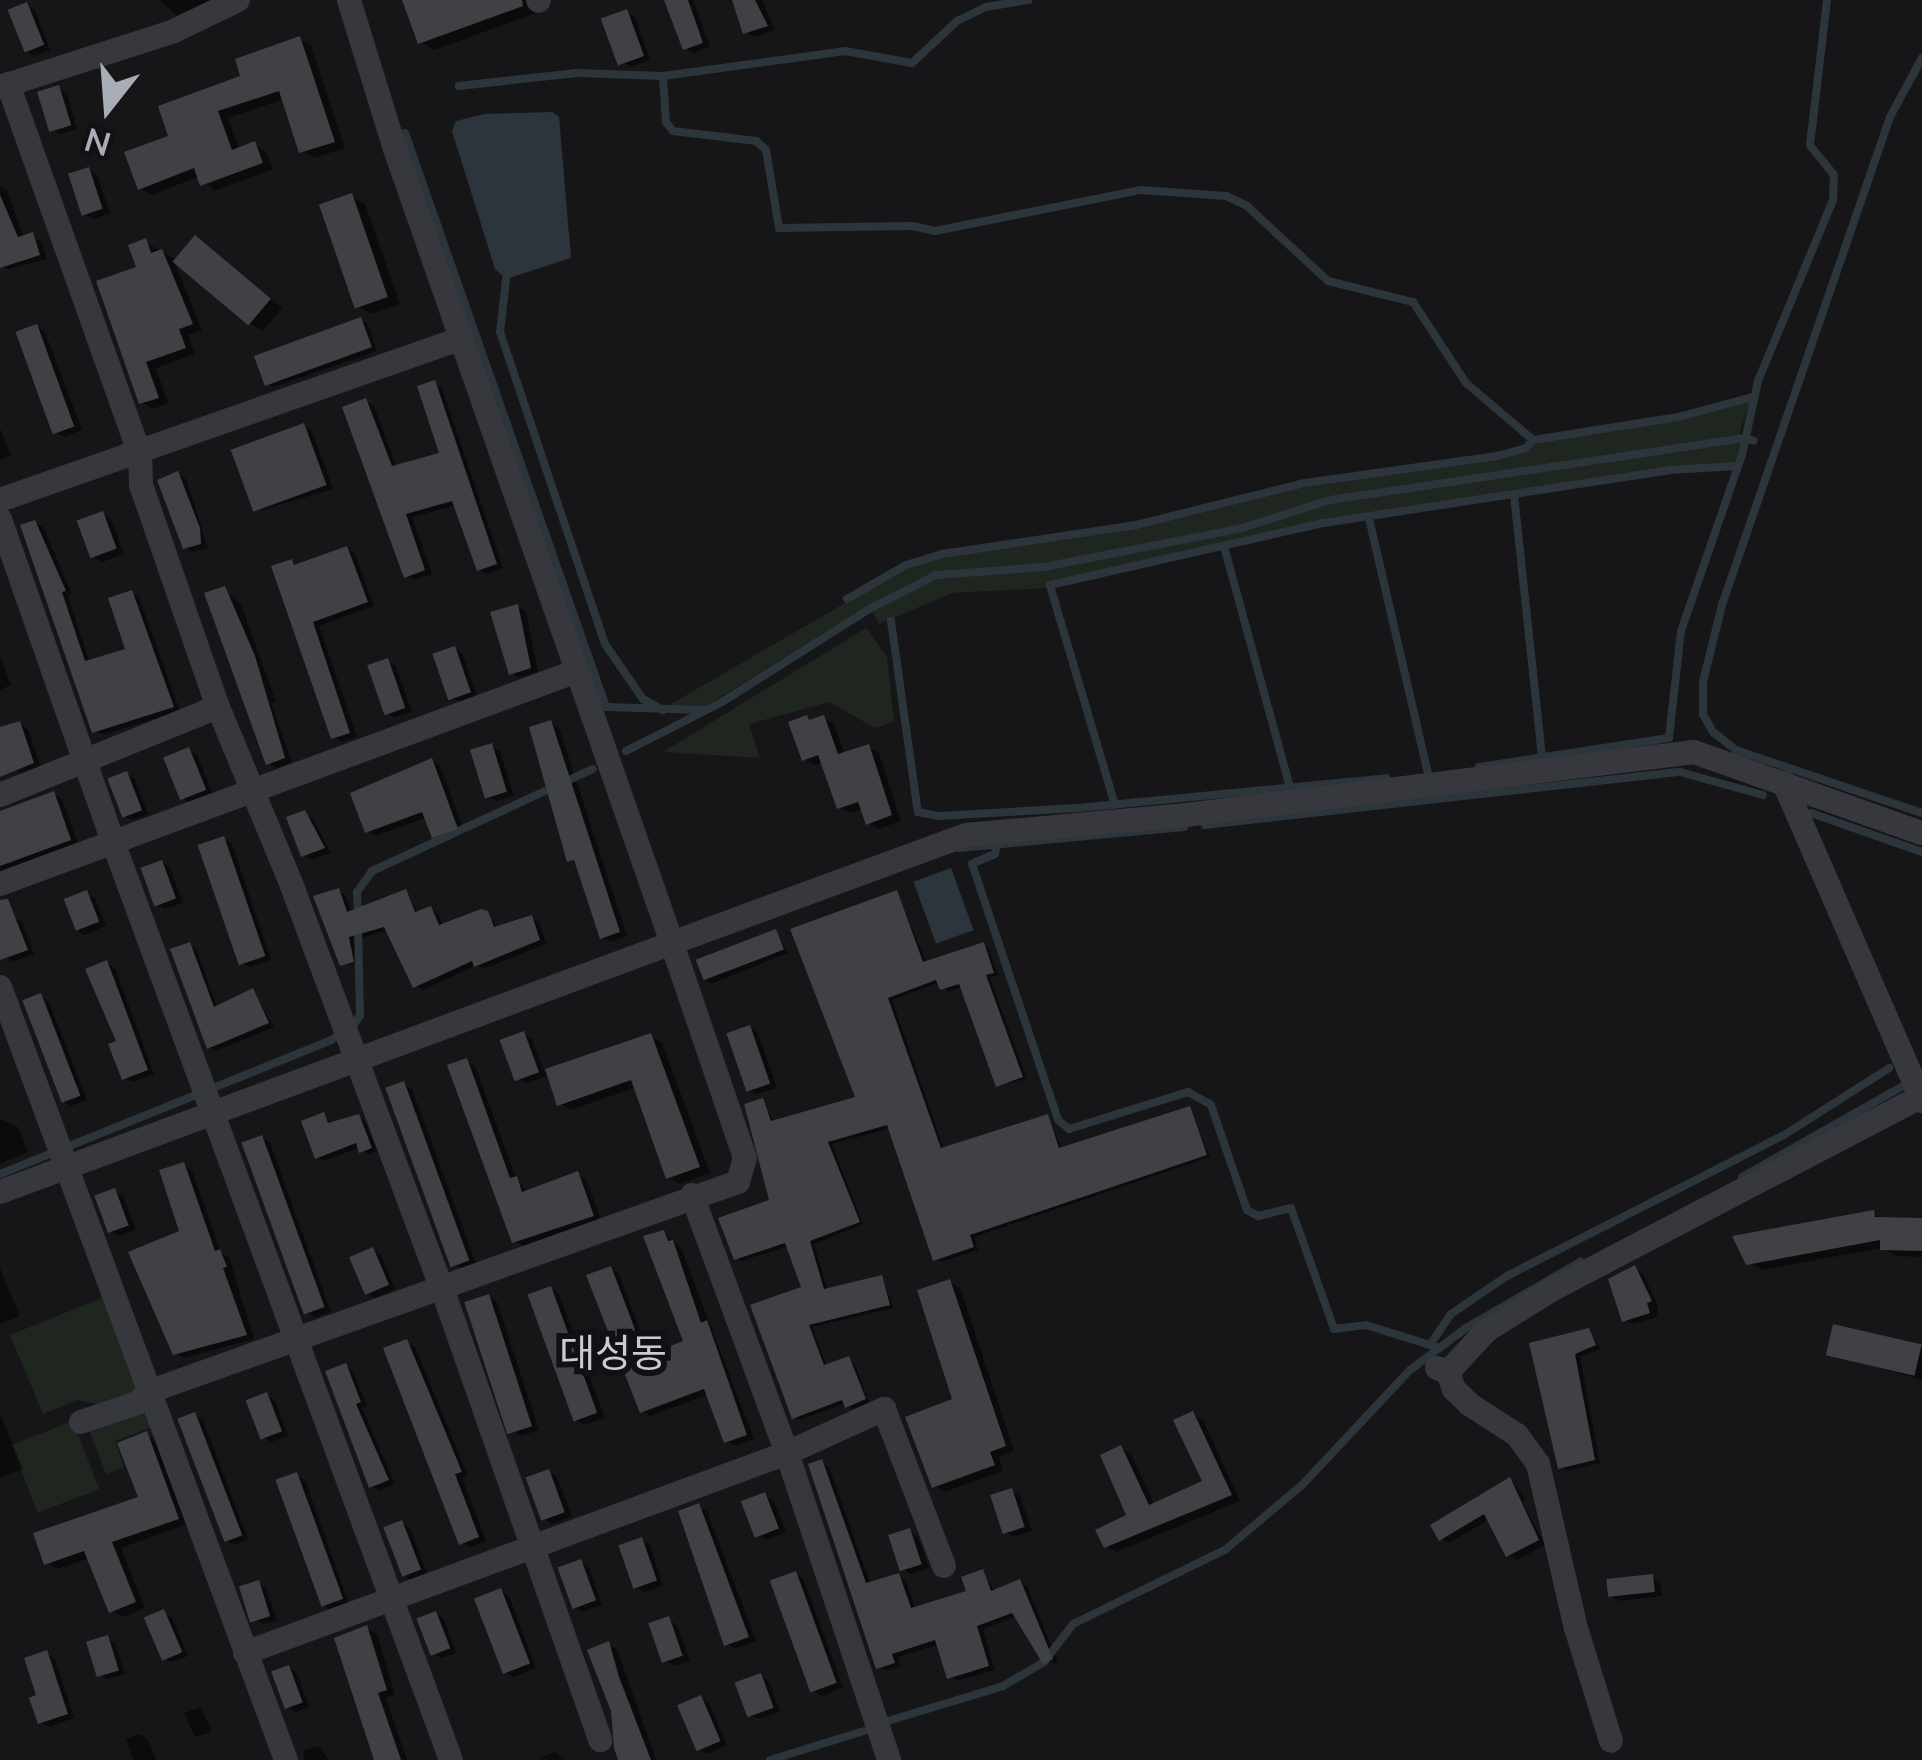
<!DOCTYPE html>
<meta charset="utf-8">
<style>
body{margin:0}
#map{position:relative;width:1922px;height:1760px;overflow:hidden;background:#161618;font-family:Mulish,"Noto Sans KR",sans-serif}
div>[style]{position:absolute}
.green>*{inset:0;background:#1e261f;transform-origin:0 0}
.water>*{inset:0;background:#2c353c;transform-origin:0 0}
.shadow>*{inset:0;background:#0007}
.stream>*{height:8px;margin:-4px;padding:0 4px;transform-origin:4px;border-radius:4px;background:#2c353c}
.building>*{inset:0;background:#404145;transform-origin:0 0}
.street>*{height:24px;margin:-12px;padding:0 12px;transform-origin:12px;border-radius:12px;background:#37383d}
span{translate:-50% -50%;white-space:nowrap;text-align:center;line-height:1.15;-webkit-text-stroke:12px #111113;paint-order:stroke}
.quarter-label{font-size:39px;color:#c9ccd4}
.north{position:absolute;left:48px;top:48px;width:120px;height:120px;-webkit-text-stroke:9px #111113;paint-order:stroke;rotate:197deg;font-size:33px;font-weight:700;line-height:48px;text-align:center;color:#a8adb8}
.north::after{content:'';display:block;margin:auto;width:42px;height:54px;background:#a8adb8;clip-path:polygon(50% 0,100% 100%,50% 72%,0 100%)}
</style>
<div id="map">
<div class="green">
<div style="clip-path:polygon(1739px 399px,1751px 399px,1739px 435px,1477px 479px,1332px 497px,1243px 525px,1045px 564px,935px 572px,867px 606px,705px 707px,666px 707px,907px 567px,942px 557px,1137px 528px,1305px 486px,1414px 467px,1498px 459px,1534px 443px,1678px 420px)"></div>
<div style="clip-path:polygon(1743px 441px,1737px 463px,1669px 468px,1323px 521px,1047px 588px,952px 593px,879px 624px,872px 611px,937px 577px,1044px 571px,1244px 531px,1331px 503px)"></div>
<div style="clip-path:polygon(866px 628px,887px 657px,894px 722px,875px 728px,829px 702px,749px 724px,760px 758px,663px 752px)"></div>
<div style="clip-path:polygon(102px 1298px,140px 1391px,104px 1406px,77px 1400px,43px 1414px,10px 1335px)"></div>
<div style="clip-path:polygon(147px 1411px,153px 1427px,115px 1441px,124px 1467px,106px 1474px,90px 1432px)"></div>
<div style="left:73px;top:1421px;width:73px;height:66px;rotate:69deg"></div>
</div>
<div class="water">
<div style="clip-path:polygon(552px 112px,559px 117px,571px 258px,506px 279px,495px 269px,452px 131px,456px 121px,485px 114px)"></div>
<div style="left:951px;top:868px;width:66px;height:40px;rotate:70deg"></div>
</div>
<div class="shadow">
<div style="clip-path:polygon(160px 0,217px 0,176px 15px)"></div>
<div style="clip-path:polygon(415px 0,539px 0,536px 13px,434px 50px,421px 42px)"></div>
<div style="clip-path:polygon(670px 0,693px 0,710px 47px,693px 53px,685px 48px)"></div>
<div style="clip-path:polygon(735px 0,762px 0,775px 30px,754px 37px,746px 32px)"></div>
<div style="clip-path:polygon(27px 5px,35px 10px,50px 50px,34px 56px,26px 51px)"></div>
<div style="clip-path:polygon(626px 12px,635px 17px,650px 60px,631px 67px,623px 62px)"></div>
<div style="clip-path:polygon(300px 39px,311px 46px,345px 148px,314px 158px,302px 151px,284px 99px,228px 118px,240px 150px,255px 145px,266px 152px,273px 169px,214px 191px,200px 176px,152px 195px,140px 188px,172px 137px)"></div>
<div style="clip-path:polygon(58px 89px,67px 94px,77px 129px,60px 134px,52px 129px)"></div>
<div style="clip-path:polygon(88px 170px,97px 175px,110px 213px,93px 219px,85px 214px)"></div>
<div style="clip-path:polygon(0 186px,7px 190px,24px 239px,41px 240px,47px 259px,8px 269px,0 265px)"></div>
<div style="clip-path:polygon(352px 196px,365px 204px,400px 304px,371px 314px,358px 306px)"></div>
<div style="clip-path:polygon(195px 239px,282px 308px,263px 331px,249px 323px)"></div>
<div style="clip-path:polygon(145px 242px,173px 258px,202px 330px,188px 335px,195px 354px,156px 368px,168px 403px,153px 409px,142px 402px,140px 268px)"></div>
<div style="clip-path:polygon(361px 320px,368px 324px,377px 351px,274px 387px,266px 382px)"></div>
<div style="clip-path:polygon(37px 327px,45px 332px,82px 430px,64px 437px,56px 433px)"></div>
<div style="clip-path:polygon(434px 384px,442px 388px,503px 568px,487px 574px,479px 569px,457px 505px,412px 517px,432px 574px,414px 580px,406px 576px,366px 401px,374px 406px,397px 468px,443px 455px)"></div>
<div style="clip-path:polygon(304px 426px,312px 431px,333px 489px,262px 510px,254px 505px)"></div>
<div style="clip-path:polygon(0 428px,11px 456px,0 460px)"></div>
<div style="clip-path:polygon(178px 474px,186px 479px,208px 548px,193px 552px,185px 547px)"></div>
<div style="clip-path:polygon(103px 514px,111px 519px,124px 554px,103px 562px,94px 557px)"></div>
<div style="clip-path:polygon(35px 523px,43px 527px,72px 594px,68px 596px,90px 663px,129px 650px,131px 593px,139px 597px,180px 711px,102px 735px,95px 731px)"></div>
<div style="clip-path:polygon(347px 549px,355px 554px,374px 606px,319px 626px,357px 737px,342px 742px,334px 737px,292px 563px,298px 566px)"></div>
<div style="clip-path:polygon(224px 590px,241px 605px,276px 702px,271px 703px,292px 762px,277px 768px,268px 763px)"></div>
<div style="clip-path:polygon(518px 607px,526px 612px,538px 672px,519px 677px,511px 673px)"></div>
<div style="clip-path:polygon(455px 649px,462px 653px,477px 696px,460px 702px,453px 698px)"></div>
<div style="clip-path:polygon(0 656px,11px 685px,0 690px)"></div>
<div style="clip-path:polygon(388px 662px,396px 666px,412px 712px,395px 717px,386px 713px)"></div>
<div style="clip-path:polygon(823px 718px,834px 724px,845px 755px,869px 747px,879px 753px,901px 821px,879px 829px,869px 823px,863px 809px,850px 813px,839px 807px,824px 762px,815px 765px,805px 759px)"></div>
<div style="clip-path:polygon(20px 724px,28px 729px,41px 768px,23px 775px,15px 770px)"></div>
<div style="clip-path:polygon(550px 724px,559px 728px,627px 936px,611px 942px,602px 937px,579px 865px,570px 860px)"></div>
<div style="clip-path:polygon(491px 746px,500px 751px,514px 796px,496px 801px,488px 797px)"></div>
<div style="clip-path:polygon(189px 750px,197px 755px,213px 795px,191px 803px,182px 798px)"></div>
<div style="clip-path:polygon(432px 761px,440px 766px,465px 833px,443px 841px,434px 836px,427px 817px,376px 836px,367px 831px)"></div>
<div style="clip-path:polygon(127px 774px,135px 779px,148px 814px,133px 820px,124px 816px)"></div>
<div style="clip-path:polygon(53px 794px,62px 799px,78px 844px,0 875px,0 815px)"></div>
<div style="clip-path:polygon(305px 814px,313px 819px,331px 853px,311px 860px,303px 855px)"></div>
<div style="clip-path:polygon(224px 839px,232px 844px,271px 960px,249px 967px,241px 962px)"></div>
<div style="clip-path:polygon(162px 863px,170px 868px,183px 903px,165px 909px,157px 904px)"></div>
<div style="clip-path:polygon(339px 891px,346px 896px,352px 914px,405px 893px,420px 914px,431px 909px,438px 914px,444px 927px,487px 914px,499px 929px,531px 918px,539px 922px,546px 944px,484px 969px,477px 965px,423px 990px,415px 986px,389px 930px,355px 940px,360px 965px,342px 964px)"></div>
<div style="clip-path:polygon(897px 893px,927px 964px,984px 945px,989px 949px,998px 975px,990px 978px,1027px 1079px,999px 1085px,963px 986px,948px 992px,940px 982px,892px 1000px,944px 1150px,1048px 1117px,1063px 1150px,1189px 1110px,1210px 1157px,974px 1237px,978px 1250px,941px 1262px,891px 1128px,832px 1144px,863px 1224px,814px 1244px,828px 1291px,882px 1278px,894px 1308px,812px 1327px,827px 1367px,854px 1362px,869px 1402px,853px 1409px,846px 1403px,800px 1420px,794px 1417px,805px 1289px,789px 1246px,741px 1261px,736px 1258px,772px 1202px,762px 1101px,775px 1123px,859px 1099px)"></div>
<div style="clip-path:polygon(86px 894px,95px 898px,106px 926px,84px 935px,76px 930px)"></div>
<div style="clip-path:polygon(14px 917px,22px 922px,34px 954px,12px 962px,0 949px,0 922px)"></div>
<div style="clip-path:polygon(776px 933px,788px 953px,711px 984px,705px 980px)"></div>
<div style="clip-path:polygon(189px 945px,196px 949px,217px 1007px,253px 992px,274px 1027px,216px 1051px,209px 1047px)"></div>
<div style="clip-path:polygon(107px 963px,115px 968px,154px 1074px,133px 1082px,125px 1078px)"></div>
<div style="clip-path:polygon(41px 997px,49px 1002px,87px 1100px,71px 1106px,63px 1101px)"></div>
<div style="clip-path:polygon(750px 1028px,758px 1033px,777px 1088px,756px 1094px,748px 1090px)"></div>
<div style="clip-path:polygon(524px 1034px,532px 1039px,544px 1072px,650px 1036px,662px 1043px,710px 1173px,680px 1184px,668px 1177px,637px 1087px,571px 1110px,560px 1104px,550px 1075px,527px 1083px,518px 1079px)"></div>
<div style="clip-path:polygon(467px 1062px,475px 1066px,516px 1178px,528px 1193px,578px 1175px,586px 1179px,601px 1220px,523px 1246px,515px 1241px)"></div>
<div style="clip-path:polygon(404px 1084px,412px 1089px,476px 1264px,462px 1269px,454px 1264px)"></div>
<div style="clip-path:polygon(324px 1116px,333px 1125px,359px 1117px,365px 1121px,377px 1151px,368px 1154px,361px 1147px,324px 1161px,317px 1157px)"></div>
<div style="clip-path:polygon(0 1119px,18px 1127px,28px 1152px,0 1164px)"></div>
<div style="clip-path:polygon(262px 1138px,270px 1143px,331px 1312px,315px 1317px,307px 1312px)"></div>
<div style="clip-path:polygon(183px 1165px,192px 1170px,221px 1253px,229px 1257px,254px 1339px,184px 1358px,176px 1353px)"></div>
<div style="clip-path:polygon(115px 1192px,123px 1196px,136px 1230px,120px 1236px,111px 1232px)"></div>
<div style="clip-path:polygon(1873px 1213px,1886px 1220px,1922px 1221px,1922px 1257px,1896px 1256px,1882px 1248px,1762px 1270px,1749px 1262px)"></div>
<div style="clip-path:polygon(663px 1233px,681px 1248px,754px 1439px,735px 1446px,726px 1441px,709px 1394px,650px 1416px,642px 1411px,611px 1269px,619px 1274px,650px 1357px,687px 1342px)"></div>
<div style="clip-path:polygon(373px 1250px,381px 1255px,395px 1289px,375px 1298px,366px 1293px)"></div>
<div style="clip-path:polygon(0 1268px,20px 1316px,0 1324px)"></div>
<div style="clip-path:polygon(1635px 1269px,1643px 1274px,1658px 1305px,1657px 1317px,1633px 1324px,1625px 1320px)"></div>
<div style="clip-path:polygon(950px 1282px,960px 1288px,1014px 1451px,999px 1457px,1003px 1471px,945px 1492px,934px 1486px,956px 1401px)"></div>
<div style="clip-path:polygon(551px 1289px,559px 1294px,605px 1418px,584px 1425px,576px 1420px)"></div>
<div style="clip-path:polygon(489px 1297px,497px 1302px,539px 1430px,521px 1436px,513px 1431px)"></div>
<div style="clip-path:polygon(1835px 1327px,1922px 1348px,1922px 1380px,1828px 1353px)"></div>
<div style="clip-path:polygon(1588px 1331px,1601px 1349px,1580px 1357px,1600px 1463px,1568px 1471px,1561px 1467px,1533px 1345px)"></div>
<div style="clip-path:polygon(406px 1343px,415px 1347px,468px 1476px,462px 1478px,486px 1541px,470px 1547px,461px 1543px)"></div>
<div style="clip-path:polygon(346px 1367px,353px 1371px,367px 1406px,362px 1408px,395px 1484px,379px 1491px,371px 1486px)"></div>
<div style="clip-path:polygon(267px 1395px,275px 1400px,288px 1436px,271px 1442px,263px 1437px)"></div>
<div style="clip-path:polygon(0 1414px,23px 1469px,0 1478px)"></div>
<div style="clip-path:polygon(1193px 1415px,1203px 1420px,1240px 1501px,1116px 1552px,1106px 1546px,1130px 1517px,1121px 1448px,1131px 1454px,1155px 1506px,1206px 1482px)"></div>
<div style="clip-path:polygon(194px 1416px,203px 1420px,248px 1539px,234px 1545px,225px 1540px)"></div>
<div style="clip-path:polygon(146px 1435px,157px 1441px,188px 1524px,121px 1548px,145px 1608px,123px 1617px,112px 1611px,90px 1558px,58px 1569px,47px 1563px,142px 1499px)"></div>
<div style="clip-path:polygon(821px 1463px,829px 1467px,871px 1585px,899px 1576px,906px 1581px,916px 1610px,970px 1593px,982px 1572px,995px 1592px,1020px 1582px,1027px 1586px,1058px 1663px,1045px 1661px,1018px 1616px,983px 1629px,995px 1670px,957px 1681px,950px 1677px,940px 1644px,898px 1657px,901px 1666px,886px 1671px,879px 1667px)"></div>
<div style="clip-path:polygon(549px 1472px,557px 1477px,572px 1516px,552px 1524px,544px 1519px)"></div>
<div style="clip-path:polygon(296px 1476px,305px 1480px,349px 1604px,331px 1610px,323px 1605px)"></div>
<div style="clip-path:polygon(1510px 1480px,1526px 1498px,1522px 1501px,1545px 1545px,1517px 1560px,1508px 1555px,1490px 1519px,1449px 1543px,1441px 1538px)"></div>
<div style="clip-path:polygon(1012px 1492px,1020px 1496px,1032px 1531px,1014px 1537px,1006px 1532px)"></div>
<div style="clip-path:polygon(765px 1496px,773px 1500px,786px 1532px,766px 1540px,758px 1535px)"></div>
<div style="clip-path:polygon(698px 1507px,707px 1511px,756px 1641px,735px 1649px,727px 1644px)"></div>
<div style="clip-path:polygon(401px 1523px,410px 1528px,428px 1575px,412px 1580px,404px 1576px)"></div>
<div style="clip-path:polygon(909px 1532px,918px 1537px,929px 1568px,911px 1574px,903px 1569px)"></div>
<div style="clip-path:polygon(642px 1541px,650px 1545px,663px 1586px,644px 1592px,636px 1587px)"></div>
<div style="clip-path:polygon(581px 1562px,589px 1567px,602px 1605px,582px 1612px,574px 1607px)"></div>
<div style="clip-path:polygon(795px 1574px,803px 1578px,843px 1687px,822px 1696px,814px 1691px)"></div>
<div style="clip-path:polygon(1652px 1577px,1660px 1582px,1662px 1596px,1620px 1601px,1612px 1597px)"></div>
<div style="clip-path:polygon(258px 1583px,266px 1588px,277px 1620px,263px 1624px,255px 1619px)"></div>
<div style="clip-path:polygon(501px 1591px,509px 1596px,536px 1668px,514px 1677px,505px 1672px)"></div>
<div style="clip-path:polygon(164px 1613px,172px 1618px,188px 1656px,172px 1662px,163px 1658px)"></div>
<div style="clip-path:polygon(436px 1614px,444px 1619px,456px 1653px,441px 1658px,433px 1653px)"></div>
<div style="clip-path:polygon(668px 1620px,677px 1625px,690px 1661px,675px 1666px,667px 1661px)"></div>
<div style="clip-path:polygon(367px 1629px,377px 1634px,395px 1695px,386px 1698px,407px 1760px,381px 1760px)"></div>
<div style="clip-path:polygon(107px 1638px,115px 1643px,125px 1674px,108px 1679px,100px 1675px)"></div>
<div style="clip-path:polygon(608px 1645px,617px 1649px,656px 1760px,621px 1760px)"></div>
<div style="clip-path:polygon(47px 1654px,55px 1659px,74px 1718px,49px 1727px,40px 1722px)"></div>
<div style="clip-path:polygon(289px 1668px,297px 1673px,309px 1707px,296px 1712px,287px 1707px)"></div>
<div style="clip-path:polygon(761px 1676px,769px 1681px,780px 1712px,758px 1719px,750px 1715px)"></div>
<div style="clip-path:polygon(701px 1698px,709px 1703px,727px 1745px,707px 1754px,698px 1749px)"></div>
<div style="clip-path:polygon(201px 1707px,212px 1732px,195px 1737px,184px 1713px)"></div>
<div style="clip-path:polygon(139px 1734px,148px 1739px,156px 1760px,133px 1760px,126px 1739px)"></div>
<div style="clip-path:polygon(318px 1746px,329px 1760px,305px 1760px,303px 1751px)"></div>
<div style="clip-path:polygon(555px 1752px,563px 1760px,537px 1759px)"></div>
</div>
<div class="stream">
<div style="left:1922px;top:58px;width:67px;rotate:118.5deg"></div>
<div style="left:1890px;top:117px;width:516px;rotate:109deg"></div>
<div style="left:1722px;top:605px;width:79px;rotate:103.9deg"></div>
<div style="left:1703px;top:682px;width:32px;rotate:90deg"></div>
<div style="left:1703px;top:714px;width:21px;rotate:61deg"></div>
<div style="left:1713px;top:732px;width:29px;rotate:38deg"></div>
<div style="left:1736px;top:750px;width:196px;rotate:18.7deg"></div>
<div style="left:663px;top:76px;width:184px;rotate:-7.8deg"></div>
<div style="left:845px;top:51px;width:68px;rotate:10.2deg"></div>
<div style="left:912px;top:63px;width:62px;rotate:-43deg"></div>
<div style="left:957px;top:21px;width:32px;rotate:-26deg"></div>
<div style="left:986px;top:7px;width:43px;rotate:-9.5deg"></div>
<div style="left:459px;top:86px;width:119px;rotate:-6.3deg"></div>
<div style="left:577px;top:73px;width:86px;rotate:2deg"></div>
<div style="left:663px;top:76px;width:46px;rotate:86.3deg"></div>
<div style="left:666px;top:122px;width:11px;rotate:52deg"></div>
<div style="left:673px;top:131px;width:84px;rotate:6.9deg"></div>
<div style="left:756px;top:141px;width:13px;rotate:42deg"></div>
<div style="left:766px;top:150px;width:79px;rotate:80.5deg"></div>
<div style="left:779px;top:228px;width:133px;rotate:-0.9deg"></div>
<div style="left:912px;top:226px;width:24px;rotate:12deg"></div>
<div style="left:935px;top:231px;width:210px;rotate:-11.3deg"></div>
<div style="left:1141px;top:190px;width:85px;rotate:4deg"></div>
<div style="left:1226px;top:196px;width:23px;rotate:25deg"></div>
<div style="left:1247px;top:206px;width:110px;rotate:42.8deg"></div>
<div style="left:1328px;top:281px;width:88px;rotate:13.9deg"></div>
<div style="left:1413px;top:302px;width:97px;rotate:56.8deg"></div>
<div style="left:1466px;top:383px;width:88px;rotate:40.4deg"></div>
<div style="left:1533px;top:440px;width:147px;rotate:-9deg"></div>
<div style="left:1678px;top:417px;width:78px;rotate:-14.9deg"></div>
<div style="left:405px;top:133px;width:608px;rotate:70.7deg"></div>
<div style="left:606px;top:707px;width:98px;rotate:1.8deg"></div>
<div style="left:506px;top:279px;width:53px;rotate:96.5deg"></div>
<div style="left:500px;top:332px;width:329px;rotate:71.4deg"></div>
<div style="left:605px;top:644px;width:67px;rotate:55.4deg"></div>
<div style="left:643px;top:699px;width:23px;rotate:29deg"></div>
<div style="left:1514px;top:495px;width:264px;rotate:83.9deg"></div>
<div style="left:1369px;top:518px;width:262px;rotate:77deg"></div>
<div style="left:1225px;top:550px;width:246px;rotate:74.7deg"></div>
<div style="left:847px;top:599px;width:68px;rotate:-30deg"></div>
<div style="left:906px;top:565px;width:38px;rotate:-17deg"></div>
<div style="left:942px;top:554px;width:196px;rotate:-8.5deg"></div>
<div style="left:1136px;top:525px;width:174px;rotate:-14deg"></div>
<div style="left:1305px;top:483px;width:194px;rotate:-8deg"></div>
<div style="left:1497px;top:456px;width:30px;rotate:-15deg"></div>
<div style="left:1526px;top:448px;width:11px;rotate:-49deg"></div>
<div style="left:891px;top:621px;width:193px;rotate:82deg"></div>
<div style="left:918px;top:812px;width:20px;rotate:11deg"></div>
<div style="left:938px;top:816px;width:140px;rotate:-3.3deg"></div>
<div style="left:1078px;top:808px;width:310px;rotate:-5.5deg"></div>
<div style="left:626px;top:751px;width:108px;rotate:-27deg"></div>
<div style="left:722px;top:702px;width:174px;rotate:-32.3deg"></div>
<div style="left:869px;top:609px;width:75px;rotate:-26.9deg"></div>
<div style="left:936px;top:575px;width:108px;rotate:-4.2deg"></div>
<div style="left:1044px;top:567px;width:202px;rotate:-11.1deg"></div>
<div style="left:1242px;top:528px;width:92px;rotate:-17.7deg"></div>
<div style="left:1330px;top:500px;width:420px;rotate:-8.5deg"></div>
<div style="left:1745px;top:438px;width:9px;rotate:18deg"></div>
<div style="left:1479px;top:767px;width:192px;rotate:-8.7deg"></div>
<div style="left:1669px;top:738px;width:108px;rotate:-83.6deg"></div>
<div style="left:1681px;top:631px;width:186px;rotate:-70.9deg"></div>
<div style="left:1742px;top:455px;width:76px;rotate:-77.8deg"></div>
<div style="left:1758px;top:381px;width:196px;rotate:-67.5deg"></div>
<div style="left:1833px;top:200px;width:25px;rotate:-88deg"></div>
<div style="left:1834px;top:175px;width:38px;rotate:-129deg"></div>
<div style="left:1810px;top:145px;width:146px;rotate:-83.3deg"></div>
<div style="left:1115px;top:805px;width:229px;rotate:-106.5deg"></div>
<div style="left:1050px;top:585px;width:281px;rotate:-12.8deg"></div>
<div style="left:1324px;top:523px;width:349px;rotate:-8.7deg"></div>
<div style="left:1669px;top:470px;width:69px;rotate:-3.3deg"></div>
<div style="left:1811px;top:813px;width:118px;rotate:19.4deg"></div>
<div style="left:1205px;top:825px;width:478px;rotate:-6.4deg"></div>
<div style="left:1680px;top:772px;width:86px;rotate:15.5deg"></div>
<div style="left:997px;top:845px;width:9px;rotate:103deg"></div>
<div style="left:995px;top:854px;width:25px;rotate:157deg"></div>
<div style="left:972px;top:864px;width:270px;rotate:71.4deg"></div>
<div style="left:1058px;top:1120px;width:14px;rotate:39deg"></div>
<div style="left:1069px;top:1129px;width:125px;rotate:-17.3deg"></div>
<div style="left:1188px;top:1092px;width:26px;rotate:29deg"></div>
<div style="left:1211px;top:1105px;width:111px;rotate:71.1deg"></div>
<div style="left:1247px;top:1210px;width:13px;rotate:29deg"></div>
<div style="left:1258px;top:1216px;width:34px;rotate:-14deg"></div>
<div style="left:1291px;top:1208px;width:128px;rotate:70.4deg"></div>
<div style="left:1334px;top:1329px;width:32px;rotate:-7deg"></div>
<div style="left:1366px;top:1325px;width:77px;rotate:17.3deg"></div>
<div style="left:959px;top:848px;width:226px;rotate:-5.3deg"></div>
<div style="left:358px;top:912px;width:20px;rotate:-93deg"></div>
<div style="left:357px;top:892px;width:26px;rotate:-54deg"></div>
<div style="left:372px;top:871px;width:243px;rotate:-24.8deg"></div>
<div style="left:0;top:1174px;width:357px;rotate:-22deg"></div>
<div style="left:331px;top:1040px;width:27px;rotate:-33deg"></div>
<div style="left:354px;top:1025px;width:12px;rotate:-59deg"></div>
<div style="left:360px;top:1015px;width:88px;rotate:-91.3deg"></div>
<div style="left:1742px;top:1177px;width:185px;rotate:-29.5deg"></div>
<div style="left:1430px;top:1345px;width:37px;rotate:-56deg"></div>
<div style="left:1451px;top:1314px;width:68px;rotate:-34.2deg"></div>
<div style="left:1507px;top:1276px;width:311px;rotate:-27deg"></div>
<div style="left:1784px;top:1135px;width:125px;rotate:-32.5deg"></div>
<div style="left:888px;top:1721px;width:120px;rotate:-16.9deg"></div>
<div style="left:1003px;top:1686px;width:48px;rotate:-30.3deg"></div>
<div style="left:1044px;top:1662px;width:48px;rotate:-52.7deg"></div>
<div style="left:1073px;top:1624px;width:169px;rotate:-26deg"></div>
<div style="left:1225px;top:1550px;width:102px;rotate:-40.2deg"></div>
<div style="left:1303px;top:1484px;width:156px;rotate:-46.8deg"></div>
<div style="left:1410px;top:1370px;width:70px;rotate:-36.9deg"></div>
<div style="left:1466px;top:1328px;width:132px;rotate:-30.1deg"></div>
<div style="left:770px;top:1760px;width:105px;rotate:-17.2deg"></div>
</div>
<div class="building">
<div style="clip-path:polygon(402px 0,522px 0,523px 6px,418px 44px)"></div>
<div style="clip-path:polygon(664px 0,688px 0,703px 43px,683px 50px)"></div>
<div style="clip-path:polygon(732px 0,755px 0,768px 26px,743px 34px)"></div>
<div style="left:27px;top:2px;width:46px;height:21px;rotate:68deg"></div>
<div style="left:627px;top:9px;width:50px;height:28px;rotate:70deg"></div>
<div style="clip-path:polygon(300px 36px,335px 142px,299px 153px,279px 91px,218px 111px,232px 150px,255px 141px,263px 163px,200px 186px,194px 168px,138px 190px,124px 152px,168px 136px,158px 106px,240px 76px,235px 59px)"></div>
<div style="left:59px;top:85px;width:42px;height:23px;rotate:73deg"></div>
<div style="left:89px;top:167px;width:44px;height:22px;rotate:72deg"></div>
<div style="left:352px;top:193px;width:110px;height:35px;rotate:71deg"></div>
<div style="clip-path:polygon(0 195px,18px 237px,33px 232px,40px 255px,0 268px)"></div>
<div style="left:195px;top:235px;width:99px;height:35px;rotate:40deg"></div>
<div style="clip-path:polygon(146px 238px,151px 253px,162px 249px,193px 324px,179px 329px,186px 348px,146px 362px,159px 398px,139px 404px,96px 281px,136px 267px,128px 245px)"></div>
<div style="left:361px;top:317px;width:32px;height:114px;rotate:70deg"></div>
<div style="left:37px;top:324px;width:109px;height:23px;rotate:70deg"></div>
<div style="clip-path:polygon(435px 380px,497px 564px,477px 571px,452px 501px,406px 514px,425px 570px,404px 578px,342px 407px,366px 398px,392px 466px,439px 453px,417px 386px)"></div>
<div style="left:304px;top:423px;width:66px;height:78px;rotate:70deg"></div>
<div style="clip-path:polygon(178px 471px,200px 528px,201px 544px,183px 549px,157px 480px)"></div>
<div style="left:103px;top:511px;width:40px;height:28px;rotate:70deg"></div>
<div style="clip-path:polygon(35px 520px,66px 591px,62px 592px,85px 661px,125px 649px,108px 598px,132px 590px,174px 707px,92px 733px,20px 525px)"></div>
<div style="clip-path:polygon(347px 546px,368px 602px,313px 622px,350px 733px,331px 739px,271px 566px,292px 559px,294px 565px)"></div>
<div style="clip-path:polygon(225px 586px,255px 656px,285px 758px,266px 765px,204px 593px)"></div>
<div style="clip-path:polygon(518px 604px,531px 668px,509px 675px,490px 612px)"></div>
<div style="left:455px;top:646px;width:49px;height:24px;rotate:71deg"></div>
<div style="left:388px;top:658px;width:53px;height:22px;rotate:71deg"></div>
<div style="clip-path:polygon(807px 715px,809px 720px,824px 715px,838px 754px,869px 744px,892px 815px,866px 825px,858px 802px,837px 809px,818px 755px,802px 761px,788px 722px)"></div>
<div style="clip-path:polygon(551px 720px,620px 932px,600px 939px,574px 860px,567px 862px,529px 727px)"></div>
<div style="clip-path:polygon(20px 721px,34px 763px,0 777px,0 727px)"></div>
<div style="left:492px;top:743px;width:51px;height:23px;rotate:73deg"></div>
<div style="left:189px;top:747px;width:46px;height:28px;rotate:68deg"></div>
<div style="clip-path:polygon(432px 758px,458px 829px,432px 838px,422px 812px,365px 833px,350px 793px)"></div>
<div style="left:127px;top:771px;width:42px;height:21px;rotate:69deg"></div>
<div style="clip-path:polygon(54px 791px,71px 840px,0 866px,0 811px)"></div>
<div style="clip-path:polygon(305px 810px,325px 848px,301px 857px,286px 817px)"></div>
<div style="left:224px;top:836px;width:127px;height:28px;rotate:71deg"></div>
<div style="left:162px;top:860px;width:41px;height:23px;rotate:70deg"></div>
<div style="clip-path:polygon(339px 888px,347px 912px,406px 889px,415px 912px,431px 906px,439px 925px,481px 909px,488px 911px,494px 927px,532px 915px,540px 940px,474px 967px,472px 961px,413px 988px,384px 927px,349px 937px,354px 962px,340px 966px,313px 896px)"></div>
<div style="left:87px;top:890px;width:34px;height:25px;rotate:69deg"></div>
<div style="clip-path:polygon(897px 890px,923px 962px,984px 942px,994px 973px,986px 975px,1023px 1077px,996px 1087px,959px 984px,940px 990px,936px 980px,888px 998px,941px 1148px,1048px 1114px,1059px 1148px,1190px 1106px,1207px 1155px,970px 1235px,974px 1247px,933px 1261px,887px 1125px,828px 1142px,860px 1222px,810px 1241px,824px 1289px,882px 1275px,890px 1305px,809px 1325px,824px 1365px,849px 1356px,866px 1399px,845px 1408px,842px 1400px,792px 1419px,750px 1305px,801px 1287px,785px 1243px,734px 1260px,718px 1218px,769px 1200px,744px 1104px,763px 1098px,771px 1121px,855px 1097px,790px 929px)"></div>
<div style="clip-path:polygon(8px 899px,28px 950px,0 960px,0 900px)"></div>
<div style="left:776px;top:929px;width:22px;height:86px;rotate:69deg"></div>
<div style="clip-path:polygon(190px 942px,214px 1007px,253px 988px,269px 1023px,207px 1049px,170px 949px)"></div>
<div style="clip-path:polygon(107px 960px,148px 1070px,122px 1080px,108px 1044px,116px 1041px,85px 969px)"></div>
<div style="left:41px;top:993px;width:110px;height:20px;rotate:69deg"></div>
<div style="left:750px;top:1025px;width:62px;height:25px;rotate:71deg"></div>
<div style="left:524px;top:1031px;width:44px;height:26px;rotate:70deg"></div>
<div style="clip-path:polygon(651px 1033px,700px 1167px,666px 1179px,631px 1080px,557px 1106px,545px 1069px)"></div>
<div style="clip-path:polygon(467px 1058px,510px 1178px,517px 1176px,522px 1192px,578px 1171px,594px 1216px,512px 1243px,447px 1065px)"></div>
<div style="left:404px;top:1081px;width:191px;height:20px;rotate:70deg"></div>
<div style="clip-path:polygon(324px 1112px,328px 1123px,359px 1114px,372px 1148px,359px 1153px,356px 1143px,315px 1159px,301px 1121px)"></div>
<div style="left:262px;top:1135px;width:183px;height:22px;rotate:70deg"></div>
<div style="clip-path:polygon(184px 1162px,215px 1251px,220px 1249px,227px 1267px,223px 1268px,247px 1335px,173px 1355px,128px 1252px,179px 1231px,159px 1170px)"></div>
<div style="left:115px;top:1188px;width:40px;height:22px;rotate:70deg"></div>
<div style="clip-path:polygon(1874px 1210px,1875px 1217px,1922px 1218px,1922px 1251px,1880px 1250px,1880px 1240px,1746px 1265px,1732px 1236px)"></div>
<div style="clip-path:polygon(664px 1230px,668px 1241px,673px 1240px,701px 1323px,707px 1320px,747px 1435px,724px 1443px,704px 1389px,640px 1413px,586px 1275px,611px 1266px,645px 1356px,683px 1341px,643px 1236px)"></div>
<div style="left:373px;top:1247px;width:41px;height:26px;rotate:67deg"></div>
<div style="clip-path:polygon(1635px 1265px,1652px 1301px,1647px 1303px,1650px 1313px,1622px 1322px,1608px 1279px)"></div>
<div style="clip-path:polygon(950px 1279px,1006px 1446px,990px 1452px,995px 1465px,932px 1488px,905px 1417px,952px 1399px,917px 1290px)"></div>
<div style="left:551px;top:1286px;width:135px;height:25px;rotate:70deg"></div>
<div style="left:489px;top:1294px;width:139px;height:26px;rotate:72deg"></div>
<div style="left:1833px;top:1324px;width:91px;height:32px;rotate:13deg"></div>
<div style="clip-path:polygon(1589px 1328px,1596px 1345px,1575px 1354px,1595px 1460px,1558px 1469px,1529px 1343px)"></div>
<div style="clip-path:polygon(407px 1339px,462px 1472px,455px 1474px,479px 1537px,459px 1545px,383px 1348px)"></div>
<div style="clip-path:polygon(346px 1363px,361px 1402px,356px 1404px,389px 1480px,369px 1488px,325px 1371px)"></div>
<div style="left:267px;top:1392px;width:42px;height:23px;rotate:69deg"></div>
<div style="clip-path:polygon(1193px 1411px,1232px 1495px,1104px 1548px,1095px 1530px,1126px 1515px,1100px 1455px,1121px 1445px,1149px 1505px,1202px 1481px,1173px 1420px)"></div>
<div style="left:195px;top:1412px;width:132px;height:19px;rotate:69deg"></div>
<div style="clip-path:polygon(147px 1431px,179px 1519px,112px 1542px,136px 1602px,109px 1613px,84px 1551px,44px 1565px,33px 1533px,138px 1497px,117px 1443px)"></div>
<div style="clip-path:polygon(822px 1459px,866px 1583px,899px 1573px,911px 1608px,966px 1591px,961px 1577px,983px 1569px,991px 1591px,1020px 1579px,1053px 1659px,1043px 1664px,1012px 1613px,977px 1626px,989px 1666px,947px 1679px,935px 1640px,892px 1654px,895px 1663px,876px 1669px,808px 1464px)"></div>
<div style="left:549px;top:1469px;width:46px;height:25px;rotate:70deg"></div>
<div style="left:297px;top:1472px;width:135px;height:23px;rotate:70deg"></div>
<div style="clip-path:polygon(1510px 1477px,1539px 1540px,1506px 1557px,1484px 1514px,1439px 1541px,1430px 1525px)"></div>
<div style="left:1012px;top:1488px;width:41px;height:23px;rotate:72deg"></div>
<div style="left:765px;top:1492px;width:39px;height:26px;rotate:69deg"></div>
<div style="clip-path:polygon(699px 1503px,749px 1637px,724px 1646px,678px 1511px)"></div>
<div style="left:402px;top:1520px;width:53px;height:20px;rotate:69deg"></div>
<div style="left:910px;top:1528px;width:38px;height:23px;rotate:72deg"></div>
<div style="left:642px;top:1537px;width:46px;height:25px;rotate:71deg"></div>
<div style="left:581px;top:1559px;width:44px;height:25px;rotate:70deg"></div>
<div style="left:796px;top:1571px;width:119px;height:28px;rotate:70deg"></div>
<div style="left:1653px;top:1574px;width:18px;height:47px;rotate:84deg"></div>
<div style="left:259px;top:1580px;width:38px;height:21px;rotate:73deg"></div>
<div style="left:501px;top:1588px;width:81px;height:29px;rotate:69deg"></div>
<div style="left:164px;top:1609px;width:47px;height:22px;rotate:67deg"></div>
<div style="left:436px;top:1611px;width:40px;height:21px;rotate:69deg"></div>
<div style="left:669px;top:1616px;width:42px;height:22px;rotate:71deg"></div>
<div style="clip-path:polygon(367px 1625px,387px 1690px,378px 1693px,401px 1760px,374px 1760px,334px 1638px)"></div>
<div style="left:108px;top:1635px;width:37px;height:23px;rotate:73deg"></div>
<div style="clip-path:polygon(609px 1641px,619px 1677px,651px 1760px,618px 1760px,614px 1748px,611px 1711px,587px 1650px)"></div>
<div style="clip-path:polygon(47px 1650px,68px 1714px,38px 1724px,29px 1698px,36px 1695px,24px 1658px)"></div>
<div style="left:289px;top:1665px;width:40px;height:19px;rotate:70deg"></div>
<div style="left:761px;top:1673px;width:37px;height:28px;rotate:70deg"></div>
<div style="left:701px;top:1695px;width:50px;height:26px;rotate:67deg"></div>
</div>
<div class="street">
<div style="left:538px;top:0;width:1px;rotate:45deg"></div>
<div style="left:8px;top:84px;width:394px;rotate:70.4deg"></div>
<div style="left:140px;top:455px;width:30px;rotate:88deg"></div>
<div style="left:141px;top:485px;width:235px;rotate:70.9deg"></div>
<div style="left:218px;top:707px;width:194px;rotate:67.5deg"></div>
<div style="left:292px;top:886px;width:432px;rotate:69.6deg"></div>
<div style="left:443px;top:1291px;width:476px;rotate:70.7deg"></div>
<div style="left:0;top:87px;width:183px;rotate:-17.8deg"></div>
<div style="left:174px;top:31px;width:71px;rotate:-25.8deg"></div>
<div style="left:0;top:500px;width:490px;rotate:-19.3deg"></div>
<div style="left:0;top:519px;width:342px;rotate:70.7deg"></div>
<div style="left:113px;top:842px;width:978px;rotate:69.79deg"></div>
<div style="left:1784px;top:783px;width:347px;rotate:66.5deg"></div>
<div style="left:0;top:795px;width:235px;rotate:-22deg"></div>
<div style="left:0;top:884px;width:615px;rotate:-20.26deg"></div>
<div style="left:0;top:987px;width:824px;rotate:69.7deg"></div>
<div style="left:0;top:1192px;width:717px;rotate:-20.33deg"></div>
<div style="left:672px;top:943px;width:841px;rotate:-109.23deg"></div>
<div style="left:395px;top:149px;width:156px;rotate:-107.2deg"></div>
<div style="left:692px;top:1195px;width:275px;rotate:69.8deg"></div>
<div style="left:787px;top:1453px;width:324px;rotate:71.6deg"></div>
<div style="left:1437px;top:1368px;width:12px;rotate:20deg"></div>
<div style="left:1448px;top:1372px;width:18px;rotate:71deg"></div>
<div style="left:1454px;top:1389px;width:21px;rotate:45deg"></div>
<div style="left:1469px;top:1404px;width:57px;rotate:32.9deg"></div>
<div style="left:1517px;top:1435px;width:36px;rotate:54deg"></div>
<div style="left:1538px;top:1464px;width:168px;rotate:77deg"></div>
<div style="left:1576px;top:1628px;width:118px;rotate:72.8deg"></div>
<div style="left:1448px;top:1372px;width:57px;rotate:-47.1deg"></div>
<div style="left:1487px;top:1330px;width:78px;rotate:-31.8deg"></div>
<div style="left:1553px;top:1289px;width:414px;rotate:-27.6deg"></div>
<div style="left:81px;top:1422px;width:59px;rotate:-18.7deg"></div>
<div style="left:137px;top:1403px;width:18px;rotate:-41deg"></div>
<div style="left:151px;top:1391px;width:623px;rotate:-19.6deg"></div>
<div style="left:738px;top:1182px;width:25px;rotate:-74deg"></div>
<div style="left:745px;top:1158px;width:227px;rotate:-108.8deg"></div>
<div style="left:672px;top:943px;width:313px;rotate:-20.2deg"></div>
<div style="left:966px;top:835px;width:221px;rotate:-5.2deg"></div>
<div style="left:1186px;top:815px;width:512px;rotate:-7.07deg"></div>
<div style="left:1694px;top:752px;width:242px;rotate:19.6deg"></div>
<div style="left:245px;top:1653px;width:578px;rotate:-20.25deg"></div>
<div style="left:787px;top:1453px;width:107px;rotate:-24.4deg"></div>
<div style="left:884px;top:1409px;width:168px;rotate:69.1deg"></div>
</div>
<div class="quarter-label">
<span style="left:613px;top:1353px">대성동</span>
</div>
<div class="north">N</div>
</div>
